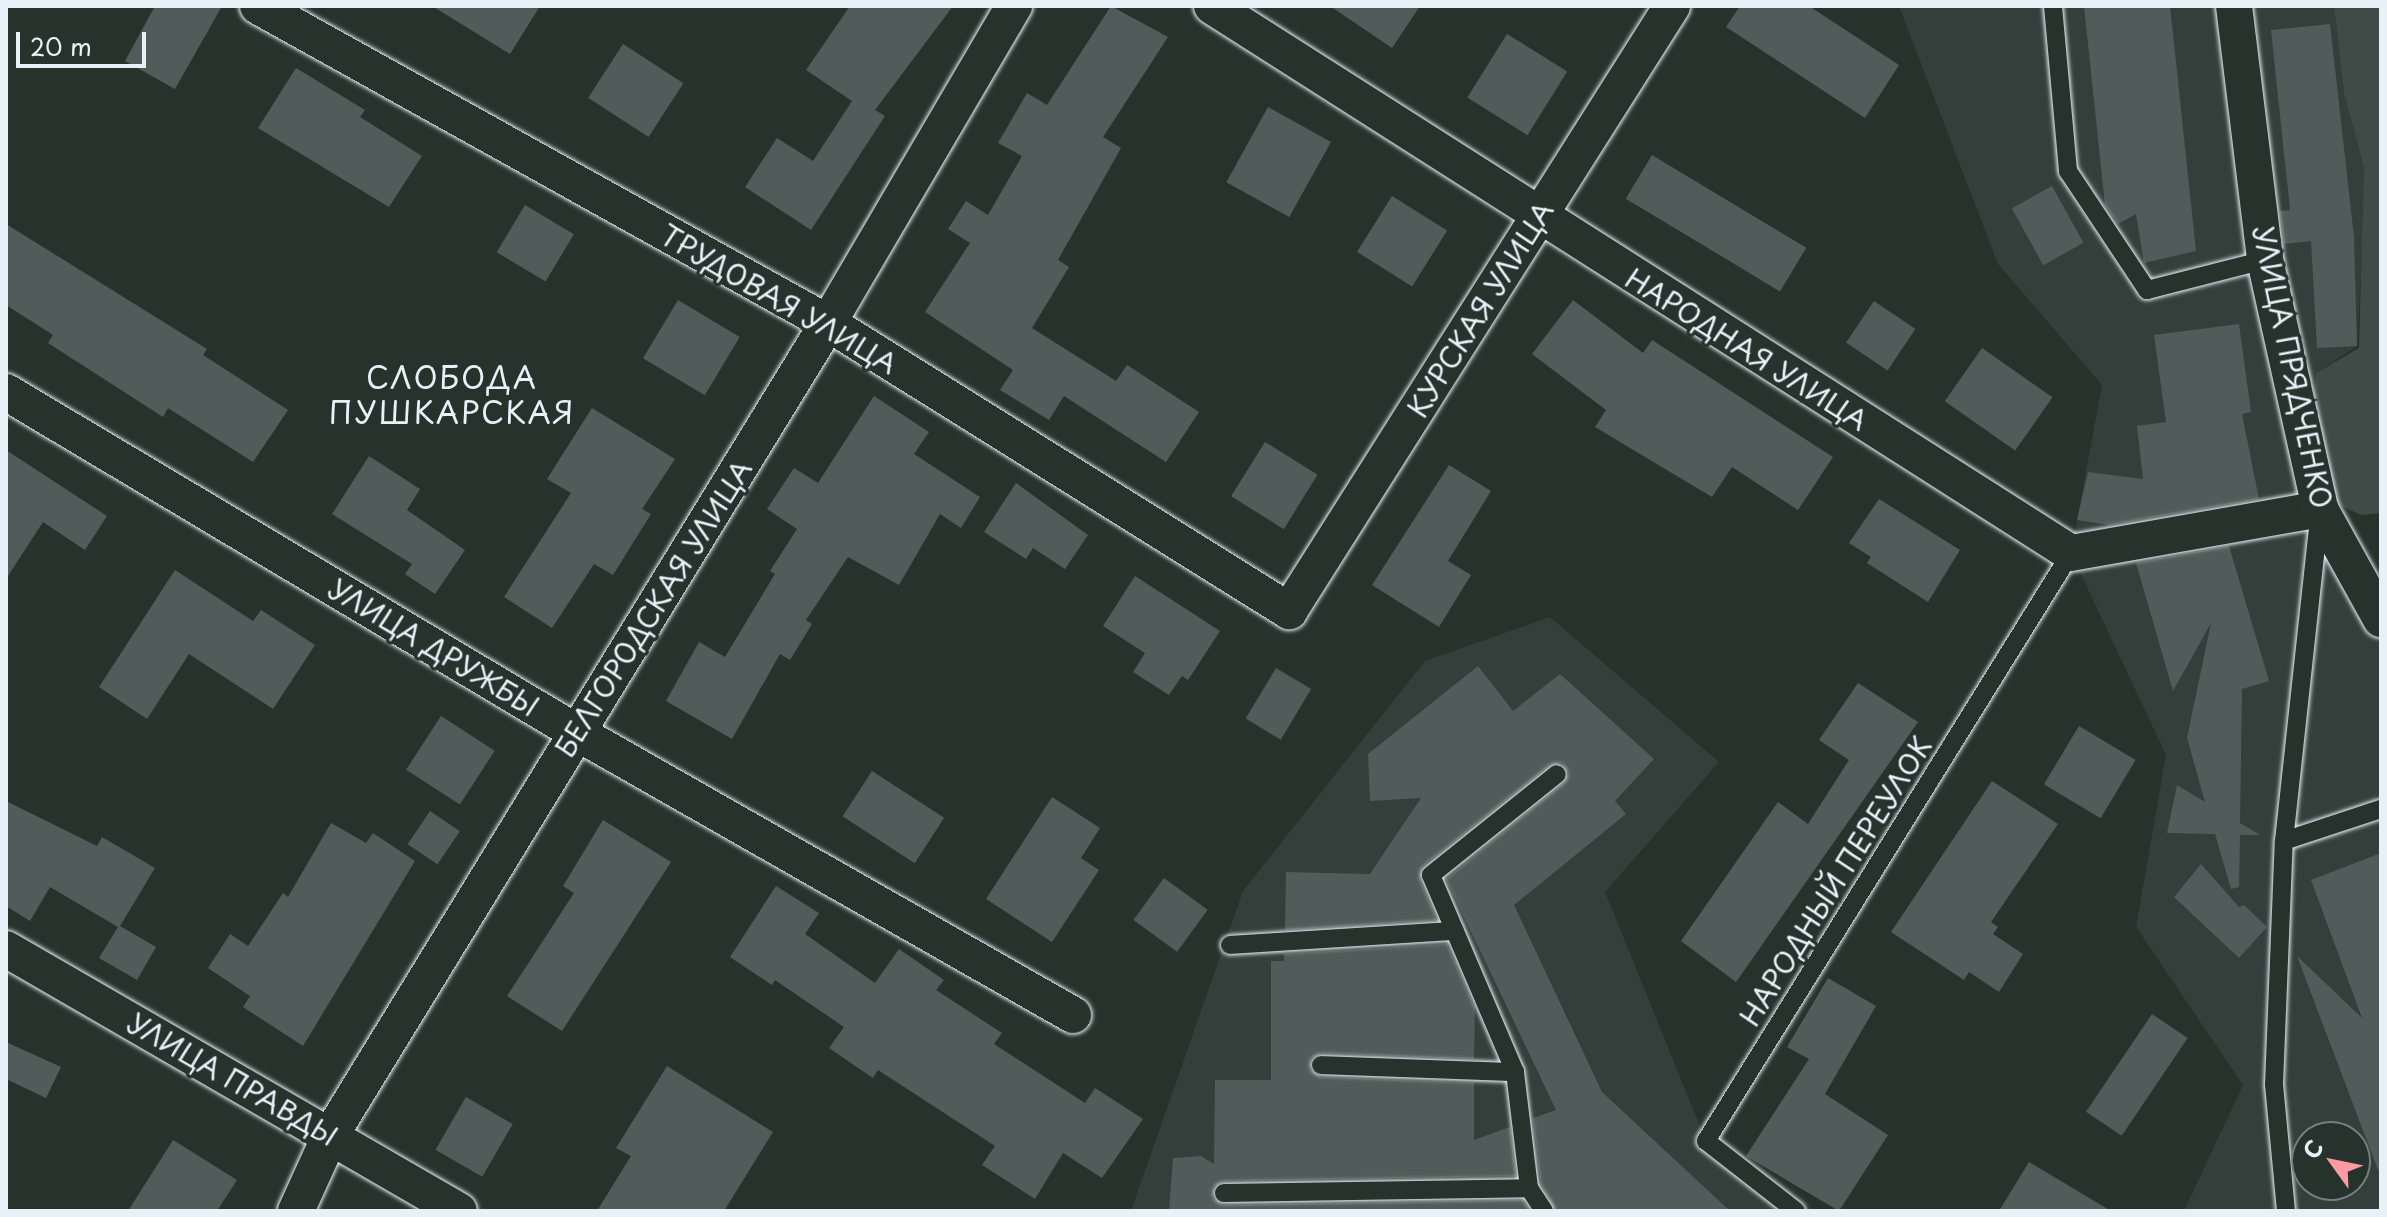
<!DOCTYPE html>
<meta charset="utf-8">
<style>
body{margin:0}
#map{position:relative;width:2387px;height:1217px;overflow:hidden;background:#26332d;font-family:"Playpen Sans",sans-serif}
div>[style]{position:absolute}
.built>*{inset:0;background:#333f3a}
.green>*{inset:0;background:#3e4b47}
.building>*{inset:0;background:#505c59;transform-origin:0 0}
.roads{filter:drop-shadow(0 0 2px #e8f1f8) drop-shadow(0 0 2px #e8f1f8)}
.lane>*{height:18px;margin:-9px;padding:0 9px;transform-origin:9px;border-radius:9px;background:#26332d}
.street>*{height:36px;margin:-18px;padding:0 18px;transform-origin:18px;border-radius:18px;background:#26332d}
span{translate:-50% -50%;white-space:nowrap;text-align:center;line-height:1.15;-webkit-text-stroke:7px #26332d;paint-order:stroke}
.street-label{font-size:28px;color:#e8f1f8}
.neighbourhood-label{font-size:30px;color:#e8f1f8;letter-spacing:2px}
.frame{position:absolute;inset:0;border:8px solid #e8f1f8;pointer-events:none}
.north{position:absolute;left:2291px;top:1121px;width:80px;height:80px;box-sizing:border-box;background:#26332d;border:2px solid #747f7e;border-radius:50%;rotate:303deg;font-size:22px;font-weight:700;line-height:32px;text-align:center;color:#e8f1f8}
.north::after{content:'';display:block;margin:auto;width:28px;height:36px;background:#ff9aa2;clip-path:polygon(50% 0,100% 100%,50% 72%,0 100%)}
.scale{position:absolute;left:16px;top:32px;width:130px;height:36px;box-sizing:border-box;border:4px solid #e8f1f8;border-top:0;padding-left:10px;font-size:24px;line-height:28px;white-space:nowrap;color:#e8f1f8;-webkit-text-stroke:6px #26332d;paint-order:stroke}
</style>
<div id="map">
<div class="built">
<div style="clip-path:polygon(evenodd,1899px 6px,2334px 6px,2344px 93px,2364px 168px,2364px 221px,2357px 346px,2316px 373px,2329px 500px,2381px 580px,2381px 1211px,2184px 1211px,2243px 1085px,2136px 927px,2166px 755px,2071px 553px,2102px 385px,1998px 264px,1899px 6px,2307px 1137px,2355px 1137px,2355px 1185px,2307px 1185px,2307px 1137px)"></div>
<div style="clip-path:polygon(1550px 617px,1719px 762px,1605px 892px,1706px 1141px,1796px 1211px,1131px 1211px,1243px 891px,1425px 661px)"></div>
</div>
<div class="green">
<div style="clip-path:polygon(2334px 6px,2381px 6px,2381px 513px,2361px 515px,2329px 500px,2312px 419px,2316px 373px,2359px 348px,2364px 168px,2344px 93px)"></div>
</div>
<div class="building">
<div style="clip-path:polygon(155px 6px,222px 6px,175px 89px,125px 61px)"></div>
<div style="clip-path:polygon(432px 6px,540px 6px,510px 54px)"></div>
<div style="clip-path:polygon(850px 6px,953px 6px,875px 110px,885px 116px,811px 230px,745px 187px,777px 138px,813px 161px,852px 101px,806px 70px)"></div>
<div style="clip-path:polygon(1111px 6px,1168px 37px,1103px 137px,1121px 148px,1058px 260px,1069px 267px,1032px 328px,1116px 381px,1127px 365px,1199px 412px,1166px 462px,1064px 396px,1049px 420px,1000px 390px,1013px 370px,925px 312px,970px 243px,948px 229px,966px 201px,988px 215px,1022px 156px,998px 143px,1027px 93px,1047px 105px)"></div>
<div style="clip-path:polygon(1330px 6px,1420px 6px,1392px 48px)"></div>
<div style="clip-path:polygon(1740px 6px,1809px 6px,1899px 65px,1865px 118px,1726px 27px)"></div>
<div style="clip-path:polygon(2084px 6px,2170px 6px,2196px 251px,2144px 263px,2136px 214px,2118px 224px,2105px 205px)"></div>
<div style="clip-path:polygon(2330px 24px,2354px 237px,2357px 346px,2317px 348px,2311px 241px,2284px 244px,2280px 211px,2290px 210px,2271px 30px)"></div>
<div style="left:1507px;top:34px;width:71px;height:75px;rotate:32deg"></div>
<div style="left:623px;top:44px;width:72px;height:64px;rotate:33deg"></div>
<div style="clip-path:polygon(296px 68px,365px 110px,360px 117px,422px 156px,389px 207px,258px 128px)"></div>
<div style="left:1268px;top:107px;width:72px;height:86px;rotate:29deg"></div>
<div style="left:1652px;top:155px;width:180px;height:51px;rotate:31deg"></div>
<div style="left:2052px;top:186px;width:65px;height:46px;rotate:61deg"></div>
<div style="left:1392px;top:196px;width:65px;height:66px;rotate:32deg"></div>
<div style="left:525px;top:205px;width:57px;height:55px;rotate:31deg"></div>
<div style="clip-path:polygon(6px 224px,207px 349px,203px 355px,288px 410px,253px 462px,168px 408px,163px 417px,48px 343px,53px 335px,6px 305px)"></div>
<div style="left:678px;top:300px;width:72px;height:68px;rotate:31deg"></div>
<div style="clip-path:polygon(1573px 300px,1643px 353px,1652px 340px,1833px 457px,1798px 510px,1732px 467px,1712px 497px,1595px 427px,1606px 410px,1532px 354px)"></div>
<div style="left:1874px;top:301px;width:50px;height:50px;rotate:34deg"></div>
<div style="clip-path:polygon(2239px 324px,2251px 412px,2242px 414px,2259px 499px,2109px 525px,2077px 520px,2088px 472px,2143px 479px,2137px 426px,2166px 422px,2154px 335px)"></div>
<div style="left:1982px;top:348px;width:86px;height:65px;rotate:35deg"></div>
<div style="clip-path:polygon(874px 396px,929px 432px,914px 454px,980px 497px,961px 528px,940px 514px,899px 585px,848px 557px,806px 620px,812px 624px,790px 660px,780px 654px,732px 739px,666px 701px,699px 642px,725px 657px,775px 574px,770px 571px,797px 529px,767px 509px,794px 468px,818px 483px)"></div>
<div style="clip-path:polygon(592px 408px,675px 459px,642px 509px,651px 514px,613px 575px,594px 564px,552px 628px,504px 597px,571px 493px,547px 479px)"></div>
<div style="left:1265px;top:442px;width:62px;height:64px;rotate:32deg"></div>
<div style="clip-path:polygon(6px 450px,107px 516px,85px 550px,43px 522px,6px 579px)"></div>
<div style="clip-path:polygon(369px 456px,420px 489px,407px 510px,465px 550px,435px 594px,405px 574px,412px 564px,332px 514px)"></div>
<div style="clip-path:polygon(1449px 465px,1491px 491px,1448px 561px,1471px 575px,1439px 627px,1372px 585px)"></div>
<div style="clip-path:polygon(1016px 483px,1088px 535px,1065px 569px,1033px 548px,1026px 559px,984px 532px)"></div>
<div style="clip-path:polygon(1879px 499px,1960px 550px,1928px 602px,1867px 563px,1871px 557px,1849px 543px)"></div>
<div style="clip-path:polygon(2229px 546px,2269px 681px,2242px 689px,2240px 823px,2260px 835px,2240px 835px,2239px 887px,2231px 889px,2215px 834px,2167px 833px,2177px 785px,2205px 802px,2187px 738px,2211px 623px,2173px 691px,2136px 563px)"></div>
<div style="clip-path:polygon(175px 570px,253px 621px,261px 610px,315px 645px,273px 709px,189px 654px,147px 719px,99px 687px)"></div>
<div style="clip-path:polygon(1135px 576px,1220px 631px,1188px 680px,1182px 676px,1169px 695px,1133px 672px,1145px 653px,1103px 626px)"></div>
<div style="clip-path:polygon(1478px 666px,1513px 711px,1560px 674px,1654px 759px,1615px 801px,1626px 814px,1514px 905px,1602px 1092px,1730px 1211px,1556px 1211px,1541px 1184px,1533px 1118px,1556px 1110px,1446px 879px,1564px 783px,1569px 773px,1562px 763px,1550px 765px,1423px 866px,1420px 880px,1437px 920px,1285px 930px,1286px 872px,1370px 874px,1421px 798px,1370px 801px,1368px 754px)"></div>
<div style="left:1276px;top:668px;width:41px;height:59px;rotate:31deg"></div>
<div style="clip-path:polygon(1858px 683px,1918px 722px,1736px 982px,1681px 941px,1778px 802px,1808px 824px,1849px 760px,1819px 740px)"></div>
<div style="left:441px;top:716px;width:64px;height:64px;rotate:33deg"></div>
<div style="left:2079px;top:726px;width:66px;height:68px;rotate:31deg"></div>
<div style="left:872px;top:771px;width:86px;height:54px;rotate:33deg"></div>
<div style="clip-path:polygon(1992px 781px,2058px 824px,1991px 922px,1998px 927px,1993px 934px,2023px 954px,1999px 992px,1969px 972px,1964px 980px,1891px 932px)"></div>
<div style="clip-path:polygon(1052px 797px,1100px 828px,1081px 858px,1099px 870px,1052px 942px,986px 899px)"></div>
<div style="clip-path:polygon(6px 801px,97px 846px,102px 837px,155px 868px,120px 926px,156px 947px,137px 980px,99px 958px,118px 927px,50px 887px,30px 921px,6px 906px)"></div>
<div style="left:430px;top:811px;width:36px;height:40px;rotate:34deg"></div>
<div style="clip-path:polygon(603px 820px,671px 862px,562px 1031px,507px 996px,574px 893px,563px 886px)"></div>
<div style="clip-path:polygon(331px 823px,366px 843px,373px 833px,415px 861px,303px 1046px,243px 1007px,250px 996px,208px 968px,230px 934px,248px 946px,283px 893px,288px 897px)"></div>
<div style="clip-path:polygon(2381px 853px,2381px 1169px,2378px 1170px,2297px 956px,2362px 1018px,2311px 880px)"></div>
<div style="clip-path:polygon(2201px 864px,2239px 907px,2244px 905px,2267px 927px,2239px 958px,2174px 897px)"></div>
<div style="left:1164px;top:878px;width:54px;height:52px;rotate:36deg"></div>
<div style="clip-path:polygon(776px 886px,819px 913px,805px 934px,875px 983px,899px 949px,944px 980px,936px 990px,1002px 1033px,994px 1044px,1085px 1103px,1095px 1088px,1143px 1119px,1102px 1178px,1063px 1153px,1035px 1199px,982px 1165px,995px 1146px,878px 1070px,873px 1078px,829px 1048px,844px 1027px,775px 980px,772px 985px,730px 957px)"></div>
<div style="clip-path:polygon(1447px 944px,1475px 1008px,1474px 1059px,1321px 1053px,1311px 1058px,1310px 1070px,1321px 1077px,1474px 1083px,1474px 1140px,1510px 1127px,1516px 1176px,1224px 1181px,1214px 1187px,1213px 1198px,1224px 1205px,1523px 1200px,1530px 1211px,1169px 1211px,1173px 1158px,1201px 1156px,1214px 1164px,1215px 1080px,1271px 1080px,1271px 961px,1284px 961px,1284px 954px)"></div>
<div style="clip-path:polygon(1828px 978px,1876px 1006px,1825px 1094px,1888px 1135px,1839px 1211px,1746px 1156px,1809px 1059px,1787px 1047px)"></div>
<div style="left:2152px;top:1014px;width:43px;height:118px;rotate:34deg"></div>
<div style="clip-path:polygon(6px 1042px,61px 1067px,46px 1098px,6px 1079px)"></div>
<div style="clip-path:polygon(667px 1066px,773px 1132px,724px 1211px,597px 1211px,631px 1156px,616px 1148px)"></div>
<div style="left:466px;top:1097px;width:54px;height:61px;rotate:30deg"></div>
<div style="clip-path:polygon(173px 1140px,237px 1180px,217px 1211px,128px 1211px)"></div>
<div style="clip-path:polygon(2029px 1162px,2111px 1211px,1999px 1211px)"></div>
</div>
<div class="roads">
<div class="lane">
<div style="left:2053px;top:6px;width:166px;rotate:84.8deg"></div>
<div style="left:2068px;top:171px;width:143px;rotate:56.4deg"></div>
<div style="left:2147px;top:290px;width:122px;rotate:-14.3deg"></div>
<div style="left:2284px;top:841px;width:102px;rotate:-18.3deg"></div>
<div style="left:1230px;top:945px;width:225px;rotate:-3.6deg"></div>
<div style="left:1321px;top:1065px;width:194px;rotate:2.1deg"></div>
<div style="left:1224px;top:1193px;width:305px;rotate:-0.9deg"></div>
<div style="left:1544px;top:1211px;width:27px;rotate:-123deg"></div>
<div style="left:1529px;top:1188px;width:117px;rotate:-96.9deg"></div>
<div style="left:1515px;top:1072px;width:214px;rotate:-113.1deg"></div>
<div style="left:1431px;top:875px;width:161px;rotate:-38.7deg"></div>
<div style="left:1796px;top:1211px;width:114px;rotate:-142.1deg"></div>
<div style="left:1706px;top:1141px;width:692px;rotate:-58.17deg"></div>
<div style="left:2286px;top:1211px;width:127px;rotate:-95.4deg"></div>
<div style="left:2274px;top:1085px;width:244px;rotate:-87.7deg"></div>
<div style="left:2284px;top:841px;width:326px;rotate:-83.8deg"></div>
</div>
<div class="street">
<div style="left:258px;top:6px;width:652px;rotate:29.08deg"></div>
<div style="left:828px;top:323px;width:544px;rotate:31.99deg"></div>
<div style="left:1289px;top:611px;width:716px;rotate:-57.66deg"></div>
<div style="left:1212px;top:6px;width:1018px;rotate:32.49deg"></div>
<div style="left:2071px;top:553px;width:253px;rotate:-10deg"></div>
<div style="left:2234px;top:6px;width:256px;rotate:83deg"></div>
<div style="left:2265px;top:260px;width:255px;rotate:77.5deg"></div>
<div style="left:2320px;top:509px;width:126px;rotate:61deg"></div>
<div style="left:6px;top:392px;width:664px;rotate:30.82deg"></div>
<div style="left:576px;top:732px;width:572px;rotate:29.66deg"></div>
<div style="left:6px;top:949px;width:523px;rotate:30.04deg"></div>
<div style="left:296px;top:1211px;width:82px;rotate:-65.6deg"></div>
<div style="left:330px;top:1136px;width:953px;rotate:-58.51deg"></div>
<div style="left:828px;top:323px;width:368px;rotate:-59.6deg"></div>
</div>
</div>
<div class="street-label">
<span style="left:779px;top:299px;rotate:30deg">ТРУДОВАЯ УЛИЦА</span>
<span style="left:1480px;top:309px;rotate:-58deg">КУРСКАЯ УЛИЦА</span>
<span style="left:1747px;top:349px;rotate:32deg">НАРОДНАЯ УЛИЦА</span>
<span style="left:2293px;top:367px;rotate:78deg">УЛИЦА ПРЯДЧЕНКО</span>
<span style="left:653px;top:608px;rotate:-58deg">БЕЛГОРОДСКАЯ УЛИЦА</span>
<span style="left:434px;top:647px;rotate:31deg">УЛИЦА ДРУЖБЫ</span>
<span style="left:1835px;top:881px;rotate:-58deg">НАРОДНЫЙ ПЕРЕУЛОК</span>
<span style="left:233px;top:1079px;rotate:30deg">УЛИЦА ПРАВДЫ</span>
</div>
<div class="neighbourhood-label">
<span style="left:452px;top:394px">СЛОБОДА<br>ПУШКАРСКАЯ</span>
</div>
<div class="frame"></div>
<div class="north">С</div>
<div class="scale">20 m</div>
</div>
